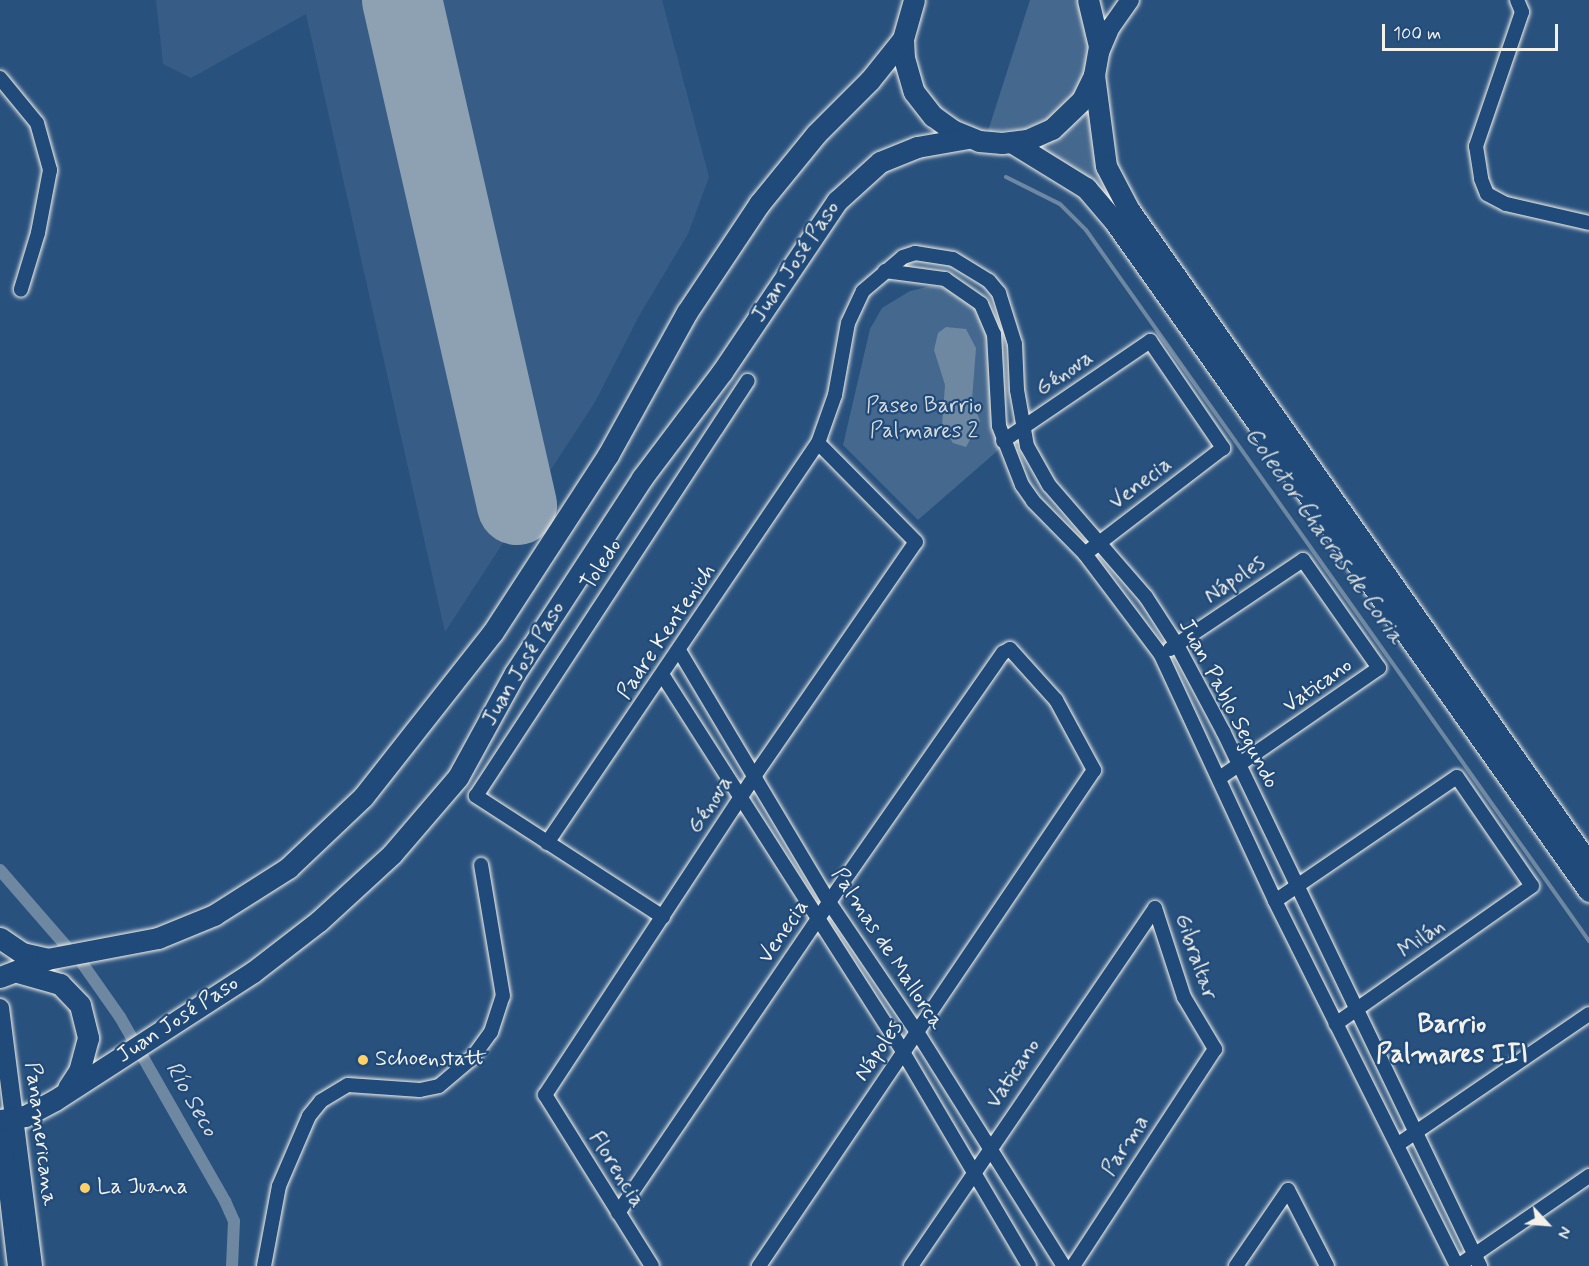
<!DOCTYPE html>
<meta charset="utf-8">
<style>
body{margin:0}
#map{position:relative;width:1589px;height:1266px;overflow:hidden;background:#28517e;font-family:Mynerve,sans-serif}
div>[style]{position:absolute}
.built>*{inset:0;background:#375d86}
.green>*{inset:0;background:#45688e}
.water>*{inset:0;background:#6e88a2}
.stream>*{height:4px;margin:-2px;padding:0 2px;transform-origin:2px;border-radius:2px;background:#6e88a2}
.canal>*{height:12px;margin:-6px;padding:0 6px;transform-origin:6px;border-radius:6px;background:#6e88a2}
.runway>*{height:80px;margin:-40px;padding:0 40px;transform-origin:40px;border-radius:40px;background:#8ea1b3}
.roads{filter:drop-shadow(0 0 2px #f4f1e8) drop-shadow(0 0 2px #f4f1e8)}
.minor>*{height:14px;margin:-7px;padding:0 7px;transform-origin:7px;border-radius:7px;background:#1f4a7a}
.major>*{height:18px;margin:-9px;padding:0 9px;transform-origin:9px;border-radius:9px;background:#1f4a7a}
.highway>*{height:21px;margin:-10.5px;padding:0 10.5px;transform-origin:10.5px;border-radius:10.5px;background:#1f4a7a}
.dots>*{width:16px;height:16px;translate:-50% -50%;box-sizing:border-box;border:3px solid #1f4a7a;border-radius:50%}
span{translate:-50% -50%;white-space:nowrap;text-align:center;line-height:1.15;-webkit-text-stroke:4.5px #1f4a7a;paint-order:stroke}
.street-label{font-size:22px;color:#f4f1e8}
.park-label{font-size:22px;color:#dadcda}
.poi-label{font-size:22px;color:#f4f1e8}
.left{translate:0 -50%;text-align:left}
.water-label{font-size:24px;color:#d9dcda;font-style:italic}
.quarter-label{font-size:26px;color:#f4f1e8;font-weight:700}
.north{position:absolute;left:1517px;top:1194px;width:60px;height:60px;-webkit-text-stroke:4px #1f4a7a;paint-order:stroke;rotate:116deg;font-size:16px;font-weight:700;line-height:24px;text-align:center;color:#f4f1e8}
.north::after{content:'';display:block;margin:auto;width:21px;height:27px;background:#f4f1e8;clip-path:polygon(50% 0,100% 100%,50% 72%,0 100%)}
.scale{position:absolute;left:1382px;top:24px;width:176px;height:27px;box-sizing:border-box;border:3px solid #f4f1e8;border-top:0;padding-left:8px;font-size:18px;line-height:21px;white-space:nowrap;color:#f4f1e8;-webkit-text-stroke:4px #1f4a7a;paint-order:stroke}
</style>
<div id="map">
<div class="built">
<div style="clip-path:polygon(156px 0,662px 0,709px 177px,688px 234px,639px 316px,595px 402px,445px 632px,306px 14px,191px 78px,163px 64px)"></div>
</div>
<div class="green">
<div style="clip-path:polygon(1030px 0,1079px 0,1089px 24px,1088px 69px,1074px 96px,1052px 117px,1024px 129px,988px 131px)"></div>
<div style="clip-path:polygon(1091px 108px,1127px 217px,1032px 148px,1062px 134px)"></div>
<div style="clip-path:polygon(931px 286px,954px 290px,976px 304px,991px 328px,1003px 446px,918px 520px,843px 445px,870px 329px,882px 308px,910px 291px)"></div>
</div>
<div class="water">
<div style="clip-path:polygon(946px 327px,966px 329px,976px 348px,972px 400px,980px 421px,966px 447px,953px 443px,942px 426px,945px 385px,934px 350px,938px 333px)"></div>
</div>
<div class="stream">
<div style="left:1006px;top:177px;width:60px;rotate:26.6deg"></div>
<div style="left:1060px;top:204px;width:37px;rotate:45deg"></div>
<div style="left:1086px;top:230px;width:871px;rotate:54.72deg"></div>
</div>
<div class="canal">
<div style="left:0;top:870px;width:101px;rotate:49deg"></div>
<div style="left:82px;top:963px;width:66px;rotate:54.9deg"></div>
<div style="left:120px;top:1017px;width:212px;rotate:60.3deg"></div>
<div style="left:225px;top:1201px;width:22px;rotate:66deg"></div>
<div style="left:234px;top:1221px;width:45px;rotate:92.5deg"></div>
</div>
<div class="runway">
<div style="left:402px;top:0;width:518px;rotate:77.17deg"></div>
</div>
<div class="roads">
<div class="minor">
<div style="left:1517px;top:0;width:13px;rotate:67deg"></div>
<div style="left:1522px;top:12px;width:142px;rotate:108.9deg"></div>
<div style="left:1476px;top:146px;width:33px;rotate:81deg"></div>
<div style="left:1481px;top:179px;width:16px;rotate:68deg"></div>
<div style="left:1487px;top:194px;width:21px;rotate:28deg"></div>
<div style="left:1506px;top:204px;width:85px;rotate:12.9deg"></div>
<div style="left:0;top:78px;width:58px;rotate:50.6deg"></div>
<div style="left:37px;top:123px;width:49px;rotate:74.5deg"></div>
<div style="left:50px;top:170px;width:64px;rotate:100.8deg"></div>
<div style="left:38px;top:233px;width:59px;rotate:106.9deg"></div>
<div style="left:885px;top:271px;width:61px;rotate:7.6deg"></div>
<div style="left:945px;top:279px;width:44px;rotate:34.8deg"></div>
<div style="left:981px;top:304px;width:33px;rotate:67deg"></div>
<div style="left:994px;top:334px;width:92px;rotate:86.9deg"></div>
<div style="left:999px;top:426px;width:63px;rotate:68.7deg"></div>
<div style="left:1022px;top:485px;width:19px;rotate:55deg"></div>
<div style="left:1033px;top:501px;width:74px;rotate:45.5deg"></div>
<div style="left:1085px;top:554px;width:126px;rotate:53deg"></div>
<div style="left:1161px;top:655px;width:271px;rotate:65.1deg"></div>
<div style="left:1275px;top:901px;width:408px;rotate:63.5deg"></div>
<div style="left:1003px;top:441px;width:178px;rotate:-34.2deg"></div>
<div style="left:1150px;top:341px;width:130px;rotate:55.7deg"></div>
<div style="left:1223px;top:448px;width:174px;rotate:142.5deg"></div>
<div style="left:1170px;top:649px;width:160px;rotate:-33.8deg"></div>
<div style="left:1303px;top:560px;width:132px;rotate:54.9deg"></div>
<div style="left:1379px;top:668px;width:192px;rotate:145.4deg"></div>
<div style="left:680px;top:652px;width:291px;rotate:59.2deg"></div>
<div style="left:829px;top:902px;width:157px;rotate:55.9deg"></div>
<div style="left:917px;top:1032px;width:276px;rotate:57.9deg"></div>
<div style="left:663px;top:676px;width:446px;rotate:57.4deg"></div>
<div style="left:903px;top:1052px;width:248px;rotate:59.5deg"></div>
<div style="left:547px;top:843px;width:483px;rotate:-55.9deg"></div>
<div style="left:818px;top:443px;width:51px;rotate:-70.5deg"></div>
<div style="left:835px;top:395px;width:73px;rotate:-79.8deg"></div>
<div style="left:848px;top:323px;width:35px;rotate:-65deg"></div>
<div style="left:863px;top:291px;width:52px;rotate:-40.4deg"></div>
<div style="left:903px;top:257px;width:13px;rotate:-18deg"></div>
<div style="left:915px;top:253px;width:38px;rotate:9deg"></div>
<div style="left:953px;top:259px;width:42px;rotate:31.4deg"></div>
<div style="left:989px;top:281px;width:16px;rotate:50deg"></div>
<div style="left:999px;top:293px;width:53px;rotate:72.6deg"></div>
<div style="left:1015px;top:344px;width:46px;rotate:87.5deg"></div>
<div style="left:1017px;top:390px;width:57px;rotate:79.9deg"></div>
<div style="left:1027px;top:446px;width:45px;rotate:60.6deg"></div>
<div style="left:1049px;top:485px;width:148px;rotate:49.1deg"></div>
<div style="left:1146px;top:597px;width:57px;rotate:57.1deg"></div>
<div style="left:1177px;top:645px;width:98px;rotate:61.9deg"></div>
<div style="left:1223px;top:731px;width:594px;rotate:64.34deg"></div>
<div style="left:1275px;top:901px;width:220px;rotate:-34.3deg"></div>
<div style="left:1457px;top:777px;width:132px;rotate:55.5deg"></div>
<div style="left:1532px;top:886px;width:240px;rotate:144.9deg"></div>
<div style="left:663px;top:917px;width:223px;rotate:-147.1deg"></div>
<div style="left:476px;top:796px;width:496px;rotate:-56.8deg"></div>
<div style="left:1397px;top:1145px;width:232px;rotate:-34.3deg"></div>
<div style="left:618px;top:1213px;width:376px;rotate:-55.8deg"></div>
<div style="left:829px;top:902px;width:304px;rotate:-55.1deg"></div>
<div style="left:1003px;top:653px;width:8px;rotate:-30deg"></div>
<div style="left:1010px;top:649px;width:69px;rotate:48deg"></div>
<div style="left:1056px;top:700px;width:80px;rotate:61.5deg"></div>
<div style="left:1094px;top:770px;width:599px;rotate:124.04deg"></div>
<div style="left:264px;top:1266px;width:81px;rotate:-79.4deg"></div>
<div style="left:279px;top:1186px;width:76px;rotate:-66.8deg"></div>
<div style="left:309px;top:1116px;width:19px;rotate:-51deg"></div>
<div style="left:321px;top:1101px;width:31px;rotate:-31deg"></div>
<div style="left:348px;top:1085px;width:72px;rotate:4deg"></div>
<div style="left:420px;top:1090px;width:19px;rotate:-12deg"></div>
<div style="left:439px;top:1086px;width:43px;rotate:-40.3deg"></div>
<div style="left:472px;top:1058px;width:32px;rotate:-54deg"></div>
<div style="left:491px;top:1032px;width:38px;rotate:-72deg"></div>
<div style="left:503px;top:996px;width:133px;rotate:-99.5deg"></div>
<div style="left:652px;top:1266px;width:202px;rotate:-122deg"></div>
<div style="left:545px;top:1095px;width:383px;rotate:-56.7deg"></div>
<div style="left:755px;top:775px;width:283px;rotate:-55.4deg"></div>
<div style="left:916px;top:542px;width:139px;rotate:-134.7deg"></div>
<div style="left:911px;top:1266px;width:433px;rotate:-55.7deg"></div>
<div style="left:1155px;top:908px;width:94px;rotate:72deg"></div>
<div style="left:1184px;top:997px;width:61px;rotate:59.2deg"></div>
<div style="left:1215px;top:1049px;width:259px;rotate:123.2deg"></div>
<div style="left:1236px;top:1266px;width:92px;rotate:-55.6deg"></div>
<div style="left:1288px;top:1190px;width:85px;rotate:62.8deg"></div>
<div style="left:1458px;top:1266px;width:159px;rotate:-34.5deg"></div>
</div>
<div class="major">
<div style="left:1098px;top:57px;width:33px;rotate:-67deg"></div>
<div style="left:1111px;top:27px;width:33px;rotate:-55deg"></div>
<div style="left:0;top:1008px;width:260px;rotate:82.7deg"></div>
<div style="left:0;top:1122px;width:145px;rotate:83.3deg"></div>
</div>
<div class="highway">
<div style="left:914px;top:0;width:41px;rotate:105.8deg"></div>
<div style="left:903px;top:39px;width:19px;rotate:87deg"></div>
<div style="left:904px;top:58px;width:35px;rotate:74deg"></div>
<div style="left:914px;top:92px;width:31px;rotate:52deg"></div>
<div style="left:933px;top:116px;width:24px;rotate:36deg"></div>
<div style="left:952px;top:130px;width:29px;rotate:22deg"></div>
<div style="left:979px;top:141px;width:23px;rotate:5deg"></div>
<div style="left:1002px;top:143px;width:25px;rotate:-7deg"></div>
<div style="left:1027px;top:140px;width:27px;rotate:-24deg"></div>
<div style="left:1052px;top:129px;width:42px;rotate:-44deg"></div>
<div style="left:1082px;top:100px;width:28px;rotate:-64deg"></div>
<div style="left:1094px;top:75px;width:29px;rotate:-80deg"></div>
<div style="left:1099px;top:46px;width:47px;rotate:-103.4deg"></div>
<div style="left:1094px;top:75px;width:92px;rotate:82.5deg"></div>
<div style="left:1106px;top:166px;width:50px;rotate:62.4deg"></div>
<div style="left:1129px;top:210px;width:800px;rotate:54.88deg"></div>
<div style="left:1013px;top:143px;width:86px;rotate:31.7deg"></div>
<div style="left:1086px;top:188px;width:45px;rotate:49.5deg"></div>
<div style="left:1115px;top:222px;width:820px;rotate:54.68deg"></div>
<div style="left:0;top:938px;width:27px;rotate:34deg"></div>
<div style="left:22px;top:953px;width:26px;rotate:13deg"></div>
<div style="left:17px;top:972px;width:45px;rotate:15.6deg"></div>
<div style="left:60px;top:984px;width:29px;rotate:46deg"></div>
<div style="left:80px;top:1005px;width:34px;rotate:76deg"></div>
<div style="left:88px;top:1038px;width:34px;rotate:105deg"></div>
<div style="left:79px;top:1071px;width:20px;rotate:123deg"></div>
<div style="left:0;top:977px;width:50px;rotate:-21deg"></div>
<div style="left:47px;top:959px;width:113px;rotate:-10.7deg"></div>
<div style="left:158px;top:938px;width:61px;rotate:-22.3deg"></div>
<div style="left:214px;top:915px;width:88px;rotate:-32.4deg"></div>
<div style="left:288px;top:868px;width:103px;rotate:-43.4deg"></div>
<div style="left:363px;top:797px;width:210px;rotate:-51.8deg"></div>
<div style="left:493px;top:632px;width:211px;rotate:-57deg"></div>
<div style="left:608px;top:455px;width:163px;rotate:-61.1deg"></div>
<div style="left:687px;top:312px;width:130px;rotate:-56.3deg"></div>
<div style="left:759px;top:204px;width:90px;rotate:-50.8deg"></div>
<div style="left:816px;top:134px;width:76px;rotate:-45deg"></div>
<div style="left:870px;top:80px;width:53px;rotate:-51.2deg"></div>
<div style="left:0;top:1120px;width:25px;rotate:-9deg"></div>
<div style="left:25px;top:1116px;width:34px;rotate:-28deg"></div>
<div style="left:55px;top:1100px;width:236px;rotate:-32.9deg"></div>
<div style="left:253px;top:972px;width:83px;rotate:-37.7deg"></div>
<div style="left:319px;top:921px;width:99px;rotate:-42.5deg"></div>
<div style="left:392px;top:854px;width:101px;rotate:-49.4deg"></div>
<div style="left:458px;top:777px;width:119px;rotate:-61.3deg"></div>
<div style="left:515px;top:673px;width:233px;rotate:-56.9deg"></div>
<div style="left:642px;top:478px;width:133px;rotate:-53deg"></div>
<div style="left:722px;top:372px;width:206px;rotate:-56.1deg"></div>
<div style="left:837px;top:201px;width:58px;rotate:-42.2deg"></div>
<div style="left:880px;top:162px;width:40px;rotate:-22deg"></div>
<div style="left:917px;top:147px;width:52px;rotate:-10deg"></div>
<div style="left:0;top:1159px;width:8px;rotate:50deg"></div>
</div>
</div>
<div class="dots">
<div style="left:363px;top:1060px;background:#ffd166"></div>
<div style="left:85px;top:1188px;background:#ffd166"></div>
</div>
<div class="street-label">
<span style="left:796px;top:262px;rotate:-56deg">Juan José Paso</span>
<span style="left:1065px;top:374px;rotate:-34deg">Génova</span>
<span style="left:1141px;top:484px;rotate:-37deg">Venecia</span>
<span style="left:602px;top:565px;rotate:-57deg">Toledo</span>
<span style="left:1235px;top:580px;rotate:-34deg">Nápoles</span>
<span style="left:667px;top:632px;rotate:-56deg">Padre Kentenich</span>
<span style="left:524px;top:664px;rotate:-59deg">Juan José Paso</span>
<span style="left:1318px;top:686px;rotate:-35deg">Vaticano</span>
<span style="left:1228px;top:704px;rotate:62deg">Juan Pablo Segundo</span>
<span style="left:711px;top:805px;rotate:-57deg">Génova</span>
<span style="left:784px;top:932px;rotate:-56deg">Venecia</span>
<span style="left:1422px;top:939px;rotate:-36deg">Milán</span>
<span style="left:887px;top:949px;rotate:57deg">Palmas de Mallorca</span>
<span style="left:1195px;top:957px;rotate:71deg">Gibraltar</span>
<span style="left:178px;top:1020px;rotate:-33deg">Juan José Paso</span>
<span style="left:879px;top:1051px;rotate:-56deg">Nápoles</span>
<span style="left:1014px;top:1074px;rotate:-56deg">Vaticano</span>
<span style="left:40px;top:1134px;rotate:83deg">Panamericana</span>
<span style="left:1126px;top:1146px;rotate:-57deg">Parma</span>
<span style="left:616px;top:1170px;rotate:58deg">Florencia</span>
</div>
<div class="park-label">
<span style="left:924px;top:419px">Paseo Barrio<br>Palmares 2</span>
</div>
<div class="poi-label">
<span class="left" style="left:375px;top:1060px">Schoenstatt</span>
<span class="left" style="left:97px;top:1188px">La Juana</span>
</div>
<div class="water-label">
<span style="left:1324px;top:536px;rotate:55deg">Colector Chacras de Coria</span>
<span style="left:191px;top:1099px;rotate:60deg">Río Seco</span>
</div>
<div class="quarter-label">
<span style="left:1452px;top:1041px">Barrio<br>Palmares III</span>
</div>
<div class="north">N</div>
<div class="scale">100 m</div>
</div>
